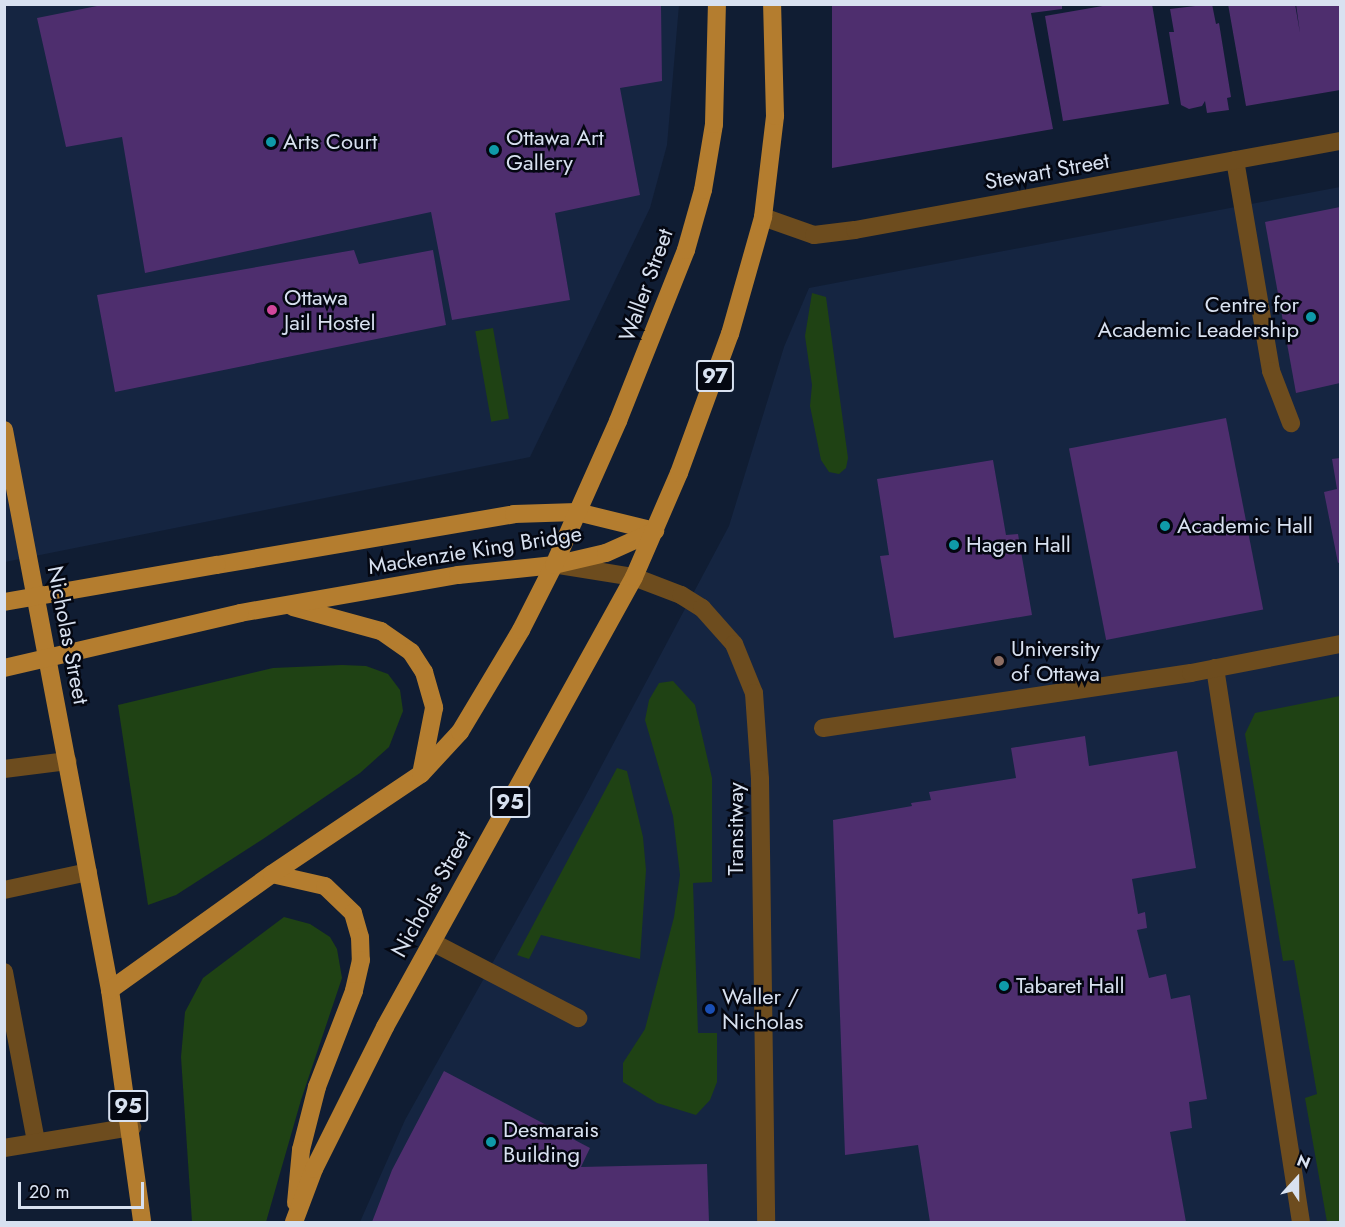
<!DOCTYPE html>
<style>
body{margin:0}
#map{position:relative;width:1345px;height:1227px;overflow:hidden;background:#101d33;font-family:Jost,sans-serif}
div>[style]{position:absolute}
.built>*{inset:0;background:#152541}
.green>*{inset:0;background:#1f4214;transform-origin:0 0}
.building>*{inset:0;background:#4e2e6e;transform-origin:0 0}
.minor>*{height:18px;margin:-9px;padding:0 9px;transform-origin:9px;border-radius:9px;background:#6d4c1e}
.major>*{height:18px;margin:-9px;padding:0 9px;transform-origin:9px;border-radius:9px;background:#b47d2f}
.major-bridge>*{height:18px;margin:-9px;padding:0 9px;transform-origin:9px;border-radius:9px;background:#b47d2f}
.dots>*{width:16px;height:16px;translate:-50% -50%;box-sizing:border-box;border:3px solid #040711;border-radius:50%}
span{translate:-50% -50%;white-space:nowrap;text-align:center;line-height:1.15;-webkit-text-stroke:5px #040711;paint-order:stroke}
.shield-label span{padding:2px 4px;background:#040711;border:2px solid;border-radius:4px;-webkit-text-stroke-width:0}
.shield-label{font-size:21px;color:#d8e1f0;font-weight:700}
.poi-label{font-size:22px;color:#d8e1f0}
.left{translate:0 -50%;text-align:left}
.right{translate:-100% -50%;text-align:right}
.street-label{font-size:22px;color:#d8e1f0}
.frame{position:absolute;inset:0;border:6px solid #d8e1f0;pointer-events:none}
.north{position:absolute;left:1267px;top:1149px;width:60px;height:60px;-webkit-text-stroke:4px #040711;paint-order:stroke;rotate:21deg;font-size:16px;font-weight:700;line-height:24px;text-align:center;color:#d8e1f0}
.north::after{content:'';display:block;margin:auto;width:21px;height:27px;background:#d8e1f0;clip-path:polygon(50% 0,100% 100%,50% 72%,0 100%)}
.scale{position:absolute;left:18px;top:1182px;width:126px;height:27px;box-sizing:border-box;border:3px solid #d8e1f0;border-top:0;padding-left:8px;font-size:18px;line-height:21px;white-space:nowrap;color:#d8e1f0;-webkit-text-stroke:4px #040711;paint-order:stroke}
</style>
<div id="map">
<div class="built">
<div style="clip-path:polygon(5px 5px,679px 5px,667px 145px,650px 208px,530px 457px,5px 562px)"></div>
<div style="clip-path:polygon(1340px 187px,1340px 1222px,360px 1222px,405px 1120px,585px 797px,729px 526px,784px 347px,809px 288px)"></div>
</div>
<div class="green">
<div style="clip-path:polygon(812px 293px,826px 297px,848px 458px,846px 468px,839px 474px,829px 472px,821px 460px,810px 406px,812px 385px,805px 336px)"></div>
<div style="left:493px;top:328px;width:92px;height:18px;rotate:80deg"></div>
<div style="clip-path:polygon(342px 665px,366px 666px,388px 674px,400px 690px,403px 711px,389px 747px,360px 773px,263px 839px,176px 895px,148px 905px,118px 705px,273px 668px)"></div>
<div style="clip-path:polygon(673px 681px,695px 705px,712px 778px,712px 882px,693px 883px,698px 1033px,717px 1033px,717px 1082px,710px 1100px,696px 1115px,657px 1103px,623px 1082px,623px 1063px,645px 1029px,674px 917px,680px 875px,673px 816px,645px 720px,649px 700px,659px 683px)"></div>
<div style="clip-path:polygon(1340px 696px,1340px 1222px,1327px 1222px,1305px 1098px,1317px 1094px,1294px 960px,1283px 961px,1245px 734px,1255px 713px)"></div>
<div style="clip-path:polygon(617px 768px,627px 771px,643px 837px,646px 870px,640px 959px,541px 935px,529px 959px,517px 955px)"></div>
<div style="clip-path:polygon(284px 917px,310px 924px,330px 937px,337px 949px,342px 978px,301px 1100px,266px 1222px,192px 1222px,181px 1057px,185px 1012px,203px 978px)"></div>
</div>
<div class="building">
<div style="clip-path:polygon(832px 4px,1062px 4px,1062px 9px,1031px 13px,1053px 129px,832px 168px)"></div>
<div style="clip-path:polygon(1114px 4px,1152px 4px,1169px 104px,1063px 121px,1045px 16px)"></div>
<div style="clip-path:polygon(1212px 4px,1216px 24px,1219px 23px,1231px 97px,1227px 98px,1229px 110px,1207px 113px,1205px 101px,1202px 106px,1189px 109px,1181px 105px,1169px 32px,1174px 32px,1170px 9px)"></div>
<div style="clip-path:polygon(1228px 4px,1295px 4px,1300px 33px,1296px 4px,1340px 4px,1340px 90px,1246px 106px)"></div>
<div style="clip-path:polygon(102px 5px,661px 5px,662px 81px,620px 88px,640px 195px,555px 213px,570px 300px,452px 320px,431px 212px,145px 273px,122px 137px,66px 147px,37px 18px)"></div>
<div style="clip-path:polygon(1340px 207px,1340px 383px,1296px 393px,1265px 222px)"></div>
<div style="clip-path:polygon(354px 250px,359px 264px,433px 250px,446px 325px,115px 392px,97px 295px)"></div>
<div style="left:1226px;top:418px;width:195px;height:160px;rotate:79deg"></div>
<div style="clip-path:polygon(1340px 458px,1340px 562px,1338px 563px,1324px 492px,1337px 489px,1332px 459px)"></div>
<div style="clip-path:polygon(993px 460px,1006px 535px,1018px 534px,1032px 615px,894px 638px,880px 556px,889px 555px,877px 479px)"></div>
<div style="clip-path:polygon(1085px 736px,1089px 766px,1177px 751px,1196px 868px,1132px 879px,1138px 914px,1145px 912px,1147px 928px,1137px 930px,1149px 978px,1166px 974px,1171px 999px,1190px 995px,1207px 1099px,1189px 1102px,1192px 1128px,1170px 1132px,1186px 1222px,930px 1222px,918px 1145px,845px 1155px,833px 820px,912px 806px,911px 803px,931px 800px,929px 792px,1016px 778px,1011px 748px)"></div>
<div style="clip-path:polygon(444px 1071px,590px 1148px,581px 1167px,707px 1164px,709px 1222px,372px 1222px,392px 1170px)"></div>
</div>
<div class="minor">
<div style="left:1235px;top:160px;width:214px;rotate:80.3deg"></div>
<div style="left:1271px;top:371px;width:56px;rotate:69deg"></div>
<div style="left:763px;top:217px;width:54px;rotate:19.4deg"></div>
<div style="left:814px;top:235px;width:41px;rotate:-7deg"></div>
<div style="left:855px;top:230px;width:493px;rotate:-10.4deg"></div>
<div style="left:559px;top:565px;width:76px;rotate:9.1deg"></div>
<div style="left:634px;top:577px;width:50px;rotate:21deg"></div>
<div style="left:681px;top:595px;width:25px;rotate:32deg"></div>
<div style="left:702px;top:608px;width:48px;rotate:48.4deg"></div>
<div style="left:734px;top:644px;width:53px;rotate:67.8deg"></div>
<div style="left:754px;top:693px;width:86px;rotate:86deg"></div>
<div style="left:760px;top:779px;width:443px;rotate:89.2deg"></div>
<div style="left:1215px;top:668px;width:561px;rotate:81.18deg"></div>
<div style="left:823px;top:728px;width:372px;rotate:-8.5deg"></div>
<div style="left:1191px;top:673px;width:152px;rotate:-11deg"></div>
<div style="left:4px;top:769px;width:64px;rotate:-7.2deg"></div>
<div style="left:4px;top:890px;width:86px;rotate:-12.1deg"></div>
<div style="left:432px;top:942px;width:165px;rotate:27.5deg"></div>
<div style="left:4px;top:972px;width:172px;rotate:79.3deg"></div>
<div style="left:4px;top:1148px;width:130px;rotate:-9.3deg"></div>
</div>
<div class="major">
<div style="left:4px;top:430px;width:570px;rotate:79.28deg"></div>
<div style="left:110px;top:990px;width:234px;rotate:82.1deg"></div>
<div style="left:217px;top:565px;width:301px;rotate:-9.7deg"></div>
<div style="left:514px;top:514px;width:63px;rotate:-1.8deg"></div>
<div style="left:577px;top:512px;width:80px;rotate:13.7deg"></div>
<div style="left:293px;top:607px;width:91px;rotate:15.3deg"></div>
<div style="left:381px;top:631px;width:37px;rotate:35deg"></div>
<div style="left:411px;top:652px;width:24px;rotate:57deg"></div>
<div style="left:424px;top:672px;width:37px;rotate:74deg"></div>
<div style="left:434px;top:708px;width:67px;rotate:101.1deg"></div>
<div style="left:240px;top:613px;width:221px;rotate:-9.9deg"></div>
<div style="left:458px;top:575px;width:97px;rotate:-5.9deg"></div>
<div style="left:554px;top:565px;width:53px;rotate:-13deg"></div>
<div style="left:606px;top:553px;width:54px;rotate:-24.2deg"></div>
<div style="left:272px;top:874px;width:54px;rotate:12.8deg"></div>
<div style="left:325px;top:886px;width:39px;rotate:44deg"></div>
<div style="left:353px;top:913px;width:25px;rotate:74deg"></div>
<div style="left:360px;top:937px;width:23px;rotate:88deg"></div>
<div style="left:361px;top:960px;width:32px;rotate:103deg"></div>
<div style="left:354px;top:991px;width:103px;rotate:111.1deg"></div>
<div style="left:317px;top:1087px;width:65px;rotate:104.3deg"></div>
<div style="left:301px;top:1150px;width:53px;rotate:95.4deg"></div>
<div style="left:110px;top:990px;width:199px;rotate:-35.6deg"></div>
<div style="left:272px;top:874px;width:179px;rotate:-33.9deg"></div>
<div style="left:421px;top:774px;width:57px;rotate:-47.1deg"></div>
<div style="left:460px;top:732px;width:119px;rotate:-59.1deg"></div>
<div style="left:521px;top:630px;width:73px;rotate:-63.1deg"></div>
<div style="left:554px;top:565px;width:158px;rotate:-66deg"></div>
<div style="left:618px;top:421px;width:184px;rotate:-68.3deg"></div>
<div style="left:686px;top:250px;width:62px;rotate:-74.2deg"></div>
<div style="left:703px;top:190px;width:67px;rotate:-80.5deg"></div>
<div style="left:714px;top:124px;width:120px;rotate:-88.6deg"></div>
<div style="left:294px;top:1222px;width:57px;rotate:-69.3deg"></div>
<div style="left:314px;top:1169px;width:159px;rotate:-63.4deg"></div>
<div style="left:385px;top:1027px;width:514px;rotate:-61.04deg"></div>
<div style="left:634px;top:577px;width:113px;rotate:-66.6deg"></div>
<div style="left:679px;top:473px;width:148px;rotate:-69.9deg"></div>
<div style="left:730px;top:334px;width:122px;rotate:-74.2deg"></div>
<div style="left:763px;top:217px;width:102px;rotate:-83.2deg"></div>
<div style="left:775px;top:116px;width:112px;rotate:-91.5deg"></div>
</div>
<div class="major-bridge">
<div style="left:4px;top:602px;width:216px;rotate:-9.9deg"></div>
<div style="left:4px;top:668px;width:242px;rotate:-13.1deg"></div>
</div>
<div class="dots">
<div style="left:271px;top:142px;background:#0f9aa8"></div>
<div style="left:494px;top:150px;background:#0f9aa8"></div>
<div style="left:272px;top:310px;background:#d1479c"></div>
<div style="left:1311px;top:317px;background:#0f9aa8"></div>
<div style="left:1165px;top:526px;background:#0f9aa8"></div>
<div style="left:954px;top:545px;background:#0f9aa8"></div>
<div style="left:999px;top:661px;background:#8d6e63"></div>
<div style="left:1004px;top:986px;background:#0f9aa8"></div>
<div style="left:710px;top:1009px;background:#1a4fb4"></div>
<div style="left:491px;top:1142px;background:#0f9aa8"></div>
</div>
<div class="shield-label">
<span style="left:715px;top:376px">97</span>
<span style="left:510px;top:802px">95</span>
<span style="left:128px;top:1106px">95</span>
</div>
<div class="poi-label">
<span class="left" style="left:506px;top:150px">Ottawa Art<br>Gallery</span>
<span class="left" style="left:283px;top:142px">Arts Court</span>
<span class="left" style="left:284px;top:310px">Ottawa<br>Jail Hostel</span>
<span class="right" style="left:1299px;top:317px">Centre for<br>Academic Leadership</span>
<span class="left" style="left:1177px;top:526px">Academic Hall</span>
<span class="left" style="left:966px;top:545px">Hagen Hall</span>
<span class="left" style="left:1011px;top:661px">University<br>of Ottawa</span>
<span class="left" style="left:1016px;top:986px">Tabaret Hall</span>
<span class="left" style="left:722px;top:1009px">Waller /<br>Nicholas</span>
<span class="left" style="left:503px;top:1142px">Desmarais<br>Building</span>
</div>
<div class="street-label">
<span style="left:1047px;top:171px;rotate:-10deg">Stewart Street</span>
<span style="left:646px;top:285px;rotate:-70deg">Waller Street</span>
<span style="left:475px;top:550px;rotate:-9deg">Mackenzie King Bridge</span>
<span style="left:68px;top:635px;rotate:79deg">Nicholas Street</span>
<span style="left:736px;top:829px;rotate:-90deg">Transitway</span>
<span style="left:431px;top:894px;rotate:-61deg">Nicholas Street</span>
</div>
<div class="frame"></div>
<div class="north">N</div>
<div class="scale">20 m</div>
</div>
